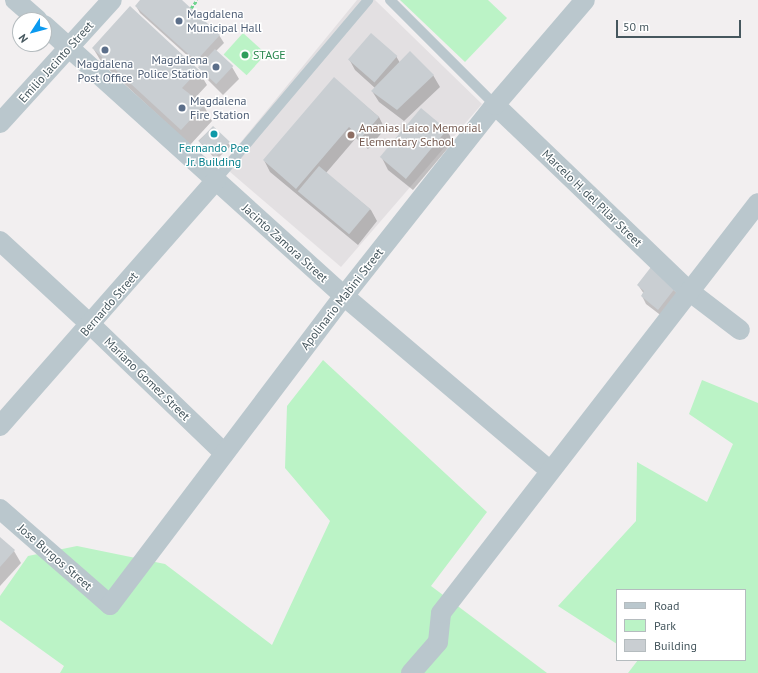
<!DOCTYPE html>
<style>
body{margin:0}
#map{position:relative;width:758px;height:673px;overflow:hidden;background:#f2eff0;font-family:"PT Sans",sans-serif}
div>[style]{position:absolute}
.education>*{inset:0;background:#e3e0e2}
.green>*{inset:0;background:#bbf3c6;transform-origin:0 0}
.shadow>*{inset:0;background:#0003;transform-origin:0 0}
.building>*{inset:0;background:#c9ced2;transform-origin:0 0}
.path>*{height:2.5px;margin-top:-1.25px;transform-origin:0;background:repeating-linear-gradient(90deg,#70d490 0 3px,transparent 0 5px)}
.service>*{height:10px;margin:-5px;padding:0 5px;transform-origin:5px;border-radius:5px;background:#bac7cd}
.minor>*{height:20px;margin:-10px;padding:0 10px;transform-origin:10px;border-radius:10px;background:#bac7cd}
.dots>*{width:11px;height:11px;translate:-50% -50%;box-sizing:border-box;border:2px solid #fff;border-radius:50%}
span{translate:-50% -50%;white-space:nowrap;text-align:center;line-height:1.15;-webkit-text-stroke:3px #fff;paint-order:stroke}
.service-label{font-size:12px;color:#4e5e75}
.left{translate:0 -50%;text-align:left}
.right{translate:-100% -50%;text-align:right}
.leisure-label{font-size:12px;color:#27864d}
.street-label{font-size:12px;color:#46575e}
.education-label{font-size:12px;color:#785e54}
.culture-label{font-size:12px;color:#0d838f}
.legend{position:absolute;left:616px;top:589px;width:130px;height:72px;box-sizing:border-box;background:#fff;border:1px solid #b5bcbf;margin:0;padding:5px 7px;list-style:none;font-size:12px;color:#46575e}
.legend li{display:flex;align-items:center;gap:8px;height:20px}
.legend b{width:20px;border:1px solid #b5bcbf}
.north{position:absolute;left:12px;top:12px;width:40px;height:40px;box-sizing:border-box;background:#fff;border:1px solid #b5bcbf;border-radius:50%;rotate:234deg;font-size:11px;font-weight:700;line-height:16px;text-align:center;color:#46575e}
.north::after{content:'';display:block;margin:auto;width:14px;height:18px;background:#0b9af0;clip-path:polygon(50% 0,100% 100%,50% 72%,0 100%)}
.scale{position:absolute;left:616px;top:20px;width:125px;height:18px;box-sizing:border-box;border:2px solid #46575e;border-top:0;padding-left:5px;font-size:12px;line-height:14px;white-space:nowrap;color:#46575e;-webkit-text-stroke:3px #fff;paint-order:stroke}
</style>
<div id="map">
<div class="education">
<div style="clip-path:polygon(357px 0,375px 0,482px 104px,341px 267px,222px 165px)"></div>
</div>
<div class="green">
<div style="clip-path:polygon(400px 0,488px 0,507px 18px,465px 62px)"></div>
<div style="left:243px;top:33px;width:31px;height:29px;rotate:42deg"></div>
<div style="clip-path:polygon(323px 360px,487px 512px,431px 586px,547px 673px,60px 673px,64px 666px,0 620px,0 596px,28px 556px,77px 546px,165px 564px,272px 645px,330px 521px,285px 468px,287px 406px)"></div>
<div style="clip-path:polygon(702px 380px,758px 403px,758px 673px,628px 673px,638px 660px,745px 660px,745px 590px,617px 590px,617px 644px,558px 606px,636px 521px,637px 462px,707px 502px,733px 444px,689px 414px)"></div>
</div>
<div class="shadow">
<div style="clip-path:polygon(141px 0,180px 0,219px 35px,224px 43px,216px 51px,232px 67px,239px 79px,223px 95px,206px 78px,200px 67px,140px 13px,136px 6px)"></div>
<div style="clip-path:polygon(93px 48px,198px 70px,207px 85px,194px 99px,204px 106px,212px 121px,190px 145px,102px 63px)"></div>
<div style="clip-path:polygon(396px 56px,400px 63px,433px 75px,440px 87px,404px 121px,379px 102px,372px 91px,375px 88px,355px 70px,349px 59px)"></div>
<div style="clip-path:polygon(334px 79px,379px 117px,385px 129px,368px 149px,356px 138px,326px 173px,371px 210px,377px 221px,358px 245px,270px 172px,264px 160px)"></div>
<div style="left:213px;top:127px;width:26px;height:20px;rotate:47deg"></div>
<div style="clip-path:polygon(447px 130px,453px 142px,413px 190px,388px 170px,382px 158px)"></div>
<div style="clip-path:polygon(651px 269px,680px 296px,663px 317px,646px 304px,642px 296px,644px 294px,638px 285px)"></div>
<div style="clip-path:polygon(0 539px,14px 551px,21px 563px,0 586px)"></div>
</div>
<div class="building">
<div style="clip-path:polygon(140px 0,182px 0,220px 35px,196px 61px,135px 6px)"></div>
<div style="clip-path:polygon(130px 6px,199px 70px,182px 88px,204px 105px,181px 130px,92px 48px)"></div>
<div style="left:371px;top:33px;width:35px;height:35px;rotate:41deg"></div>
<div style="left:215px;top:49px;width:25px;height:25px;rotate:43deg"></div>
<div style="clip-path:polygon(410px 51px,434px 75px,397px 110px,371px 91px)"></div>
<div style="clip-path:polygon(334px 77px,379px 117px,361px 138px,349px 127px,296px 189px,263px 160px)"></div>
<div style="left:421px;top:108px;width:34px;height:64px;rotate:40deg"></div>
<div style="left:213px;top:126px;width:23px;height:21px;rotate:43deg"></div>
<div style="left:319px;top:166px;width:67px;height:33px;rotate:40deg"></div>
<div style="clip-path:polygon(651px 267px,676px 287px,658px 310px,641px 296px,644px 291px,637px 285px)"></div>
<div style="clip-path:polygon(0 537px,15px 550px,0 567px)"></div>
</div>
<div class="path">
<div style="left:191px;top:8px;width:10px;rotate:-53deg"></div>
</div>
<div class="service">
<div style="left:390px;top:0;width:148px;rotate:45deg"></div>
<div style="left:216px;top:180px;width:236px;rotate:-49.8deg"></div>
</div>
<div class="minor">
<div style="left:15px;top:0;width:30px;rotate:41deg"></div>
<div style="left:44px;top:25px;width:404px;rotate:42.1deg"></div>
<div style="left:344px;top:296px;width:270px;rotate:40.3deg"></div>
<div style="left:495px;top:105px;width:269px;rotate:43.8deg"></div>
<div style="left:689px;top:291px;width:64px;rotate:37.4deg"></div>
<div style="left:0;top:123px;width:166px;rotate:-47.7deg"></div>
<div style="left:0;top:241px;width:124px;rotate:42.7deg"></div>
<div style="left:91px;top:325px;width:185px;rotate:43.9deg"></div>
<div style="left:0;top:426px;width:327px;rotate:-48.7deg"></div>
<div style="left:0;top:509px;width:146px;rotate:41.1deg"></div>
<div style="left:110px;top:605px;width:388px;rotate:-52.9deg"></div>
<div style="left:344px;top:296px;width:243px;rotate:-51.7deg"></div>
<div style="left:495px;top:105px;width:138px;rotate:-49.4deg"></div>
<div style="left:411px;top:673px;width:41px;rotate:-48.9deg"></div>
<div style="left:438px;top:642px;width:29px;rotate:-84deg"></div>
<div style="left:441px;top:613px;width:518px;rotate:-52.29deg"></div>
</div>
<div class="dots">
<div style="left:179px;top:21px;background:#5c6f8a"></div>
<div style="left:105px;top:50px;background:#5c6f8a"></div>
<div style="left:245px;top:55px;background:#2e9e5b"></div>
<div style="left:216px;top:67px;background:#5c6f8a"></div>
<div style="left:182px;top:108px;background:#5c6f8a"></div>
<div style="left:214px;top:134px;background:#0f9aa8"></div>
<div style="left:351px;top:135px;background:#8d6e63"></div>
</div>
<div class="service-label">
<span class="left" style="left:187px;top:21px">Magdalena<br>Municipal Hall</span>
<span class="right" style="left:208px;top:67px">Magdalena<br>Police Station</span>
<span style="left:105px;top:71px">Magdalena<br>Post Office</span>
<span class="left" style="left:190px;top:108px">Magdalena<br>Fire Station</span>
</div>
<div class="leisure-label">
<span class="left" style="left:253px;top:55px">STAGE</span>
</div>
<div class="street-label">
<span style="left:56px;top:62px;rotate:-48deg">Emilio Jacinto Street</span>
<span style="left:592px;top:198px;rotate:44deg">Marcelo H. del Pilar Street</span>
<span style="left:285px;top:243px;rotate:42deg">Jacinto Zamora Street</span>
<span style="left:342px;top:299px;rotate:-52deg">Apolinario Mabini Street</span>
<span style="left:109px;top:304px;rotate:-49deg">Bernardo Street</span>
<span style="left:147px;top:379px;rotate:44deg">Mariano Gomez Street</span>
<span style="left:55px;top:557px;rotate:41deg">Jose Burgos Street</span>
</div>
<div class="education-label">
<span class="left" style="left:359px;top:135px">Ananias Laico Memorial<br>Elementary School</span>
</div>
<div class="culture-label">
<span style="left:214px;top:155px">Fernando Poe<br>Jr. Building</span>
</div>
<ul class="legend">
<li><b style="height:5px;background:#bac7cd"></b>Road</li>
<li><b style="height:11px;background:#bbf3c6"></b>Park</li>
<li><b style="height:11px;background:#c9ced2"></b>Building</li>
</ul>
<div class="north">N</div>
<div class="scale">50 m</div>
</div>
